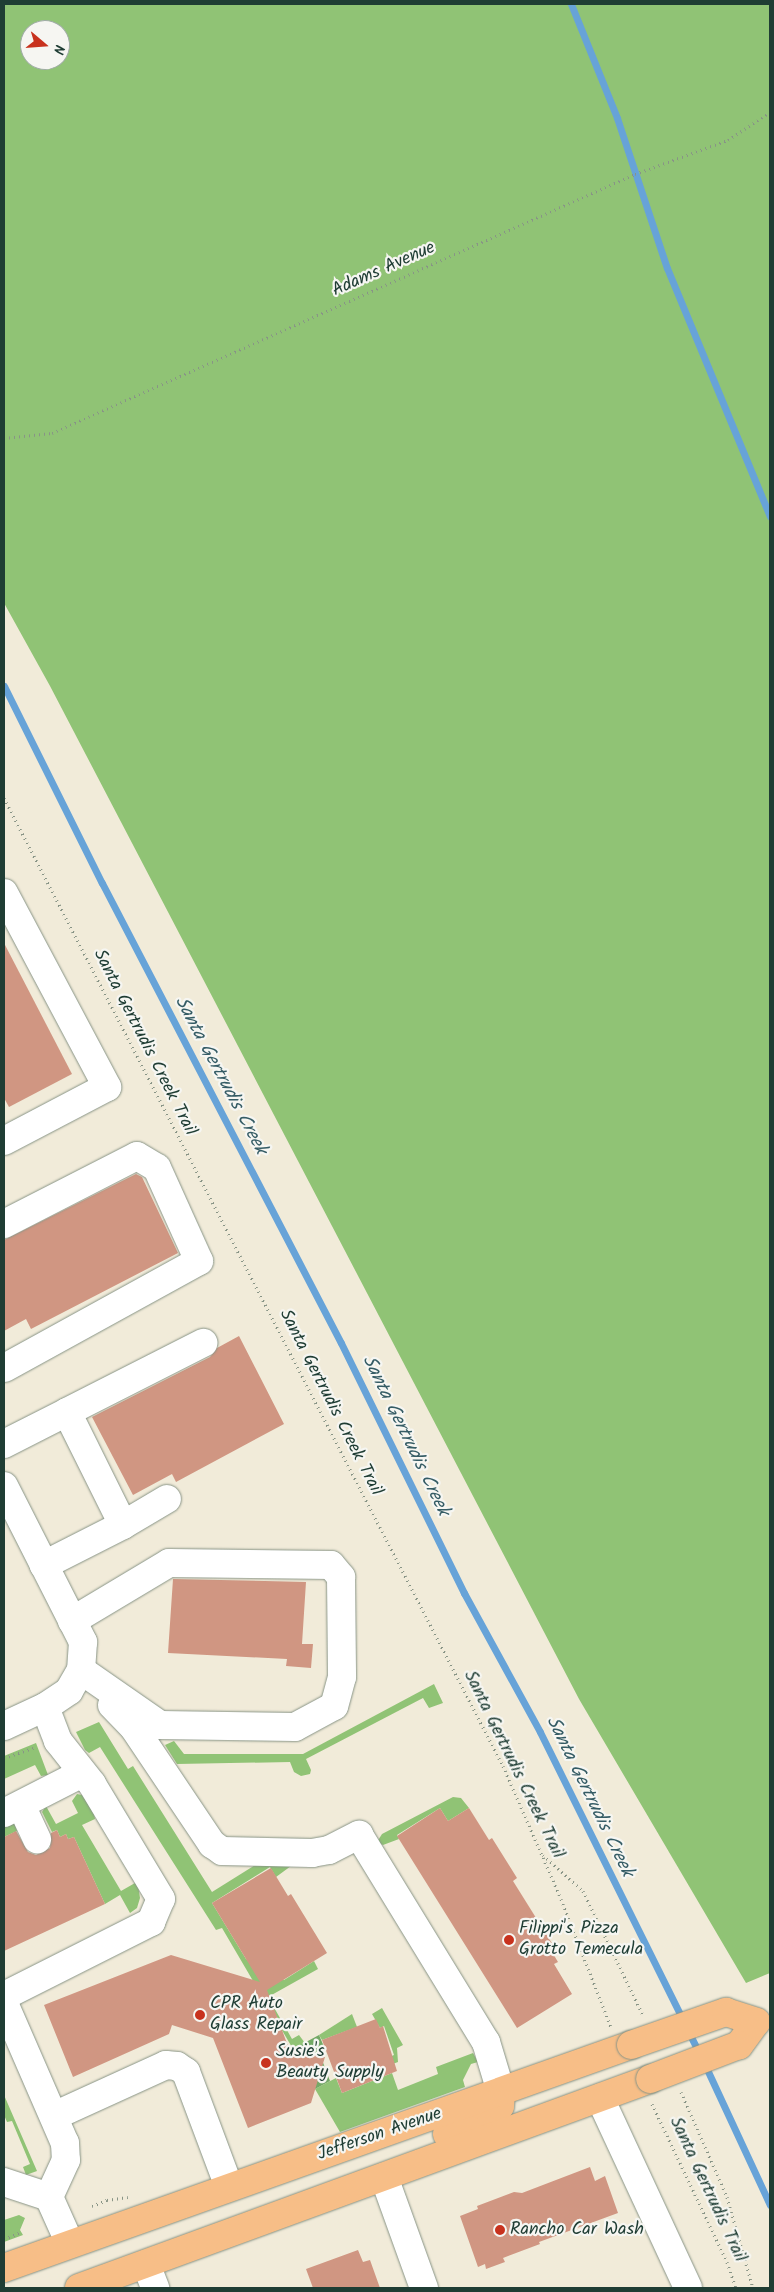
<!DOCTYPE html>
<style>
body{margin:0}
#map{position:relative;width:774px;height:2292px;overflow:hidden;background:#f1ebd9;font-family:Kalam,sans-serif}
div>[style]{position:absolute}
.green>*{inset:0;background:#90c375}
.forest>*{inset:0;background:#74a966}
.stream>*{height:7px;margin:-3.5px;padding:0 3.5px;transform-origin:3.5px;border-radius:3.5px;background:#67a3d8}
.building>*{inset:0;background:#d09682}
.path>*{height:3px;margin-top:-1.5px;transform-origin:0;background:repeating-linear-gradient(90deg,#889486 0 1px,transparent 0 5px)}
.roads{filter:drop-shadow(0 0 1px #889486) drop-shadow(0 0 1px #889486)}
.minor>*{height:28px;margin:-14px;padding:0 14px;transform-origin:14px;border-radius:14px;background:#fff}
.major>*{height:28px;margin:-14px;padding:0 14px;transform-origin:14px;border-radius:14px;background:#f7be87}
.bridges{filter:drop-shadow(0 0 1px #889486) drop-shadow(0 0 1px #889486)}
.major-bridge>*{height:28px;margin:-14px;padding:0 14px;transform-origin:14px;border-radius:14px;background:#f7be87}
.dots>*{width:14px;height:14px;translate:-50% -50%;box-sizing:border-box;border:2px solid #f6f6f2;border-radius:50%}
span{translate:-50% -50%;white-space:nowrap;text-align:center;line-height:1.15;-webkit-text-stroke:4.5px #f6f6f2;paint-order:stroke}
.street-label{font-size:18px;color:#1f3d34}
.poi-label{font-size:18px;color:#1f3d34}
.left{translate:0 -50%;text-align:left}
.water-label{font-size:19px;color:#355c65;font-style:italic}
.frame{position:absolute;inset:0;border:5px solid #1f3d34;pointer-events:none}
.north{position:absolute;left:20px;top:20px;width:50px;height:50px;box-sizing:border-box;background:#f6f6f2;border:1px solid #a0aca6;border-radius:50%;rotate:108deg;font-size:14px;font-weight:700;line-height:20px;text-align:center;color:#1f3d34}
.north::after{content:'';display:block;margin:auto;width:18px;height:22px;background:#c8321e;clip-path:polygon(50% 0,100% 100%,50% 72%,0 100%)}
</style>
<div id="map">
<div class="green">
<div style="clip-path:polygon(evenodd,4px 4px,770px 4px,770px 1973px,746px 1983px,579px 1699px,50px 686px,4px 603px,4px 4px,30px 30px,60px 30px,60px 60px,30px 60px,30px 30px)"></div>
<div style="clip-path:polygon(434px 1684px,443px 1703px,429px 1708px,423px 1698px,306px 1759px,311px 1770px,310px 1774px,301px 1776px,294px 1772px,290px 1762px,177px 1764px,165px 1745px,174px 1741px,184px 1754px,303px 1754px)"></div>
<div style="clip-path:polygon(99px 1722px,128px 1769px,133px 1766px,212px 1892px,260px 1862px,291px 1866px,276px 1877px,270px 1867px,212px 1903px,246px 1959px,284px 1980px,314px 1961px,318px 1969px,268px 1997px,292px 2039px,299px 2035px,305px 2043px,293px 2049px,222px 1928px,216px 1930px,100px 1747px,89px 1753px,85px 1750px,76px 1732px)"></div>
<div style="clip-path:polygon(36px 1743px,48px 1775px,41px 1776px,35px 1765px,4px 1779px,4px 1756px)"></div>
<div style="clip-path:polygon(77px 1794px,82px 1795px,94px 1813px,95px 1819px,82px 1825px,121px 1891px,135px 1883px,138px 1885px,140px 1898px,137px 1908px,130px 1913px,120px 1895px,105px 1904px,74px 1837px,68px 1839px,66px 1834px,60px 1837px,57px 1830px,52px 1832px,42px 1812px,46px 1806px,56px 1824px,78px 1813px,72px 1801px)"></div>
<div style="clip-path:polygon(453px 1797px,461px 1798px,469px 1808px,448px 1821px,440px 1808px,397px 1835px,399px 1839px,383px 1845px,377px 1842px,382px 1834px)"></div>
<div style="clip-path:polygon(14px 1822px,17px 1831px,4px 1837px,4px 1826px)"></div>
<div style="clip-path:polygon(382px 2008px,403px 2045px,397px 2048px,398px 2062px,390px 2065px,387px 2058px,394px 2055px,384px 2026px,380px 2028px,372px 2014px)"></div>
<div style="clip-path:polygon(352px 2014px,357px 2027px,322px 2040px,319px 2035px)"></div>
<div style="clip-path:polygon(473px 2053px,478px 2062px,471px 2064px,463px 2080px,465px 2087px,340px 2132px,315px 2089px,336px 2078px,342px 2093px,392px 2073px,398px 2090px,438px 2074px,436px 2067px)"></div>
<div style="clip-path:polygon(4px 2095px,37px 2171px,26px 2175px,23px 2167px,30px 2164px,12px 2121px,7px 2122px,4px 2115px)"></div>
<div style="clip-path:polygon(19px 2215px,25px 2218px,20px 2230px,23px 2235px,4px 2242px,4px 2220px)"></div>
</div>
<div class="forest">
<div style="clip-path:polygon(319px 2035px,325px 2049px,319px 2052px,330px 2081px,315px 2089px,293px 2049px)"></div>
</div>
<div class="stream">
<div style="left:571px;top:4px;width:123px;rotate:68deg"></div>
<div style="left:617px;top:118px;width:158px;rotate:71.6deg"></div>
<div style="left:667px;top:268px;width:269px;rotate:67.5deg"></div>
<div style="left:4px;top:686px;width:220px;rotate:63.6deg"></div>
<div style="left:102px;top:883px;width:518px;rotate:62.55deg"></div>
<div style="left:341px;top:1343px;width:279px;rotate:63.8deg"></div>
<div style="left:464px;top:1593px;width:158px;rotate:61.3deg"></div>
<div style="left:540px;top:1732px;width:324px;rotate:63.6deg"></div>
<div style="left:688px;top:2031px;width:27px;rotate:63deg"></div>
<div style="left:705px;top:2065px;width:154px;rotate:65.1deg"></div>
</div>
<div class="building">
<div style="clip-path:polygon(4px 943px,72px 1074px,9px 1107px,4px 1098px)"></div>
<div style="clip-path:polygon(136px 1174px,142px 1177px,178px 1253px,31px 1329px,26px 1319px,4px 1331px,4px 1240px)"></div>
<div style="clip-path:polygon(239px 1336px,284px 1424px,176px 1482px,172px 1474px,133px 1495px,92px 1417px,210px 1357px,217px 1348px)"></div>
<div style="clip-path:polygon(173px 1579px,306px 1582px,302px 1644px,313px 1644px,311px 1668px,286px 1666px,287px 1659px,168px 1653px)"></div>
<div style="clip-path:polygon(440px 1808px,448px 1821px,469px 1808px,489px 1840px,492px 1838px,517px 1878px,513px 1881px,553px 1945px,549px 1947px,558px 1962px,554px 1964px,572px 1994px,517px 2028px,397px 1836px)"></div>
<div style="clip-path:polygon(57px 1830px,60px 1837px,66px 1834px,68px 1839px,74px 1837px,105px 1904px,4px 1951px,4px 1837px,16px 1831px,28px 1852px,36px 1855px,50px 1848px,51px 1833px)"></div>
<div style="clip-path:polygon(271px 1868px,288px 1896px,291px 1894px,327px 1953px,267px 1990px,288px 2046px,325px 2057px,311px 2103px,248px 2128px,213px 2038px,172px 2025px,169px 2034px,73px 2077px,44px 2005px,171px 1955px,260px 1982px,212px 1903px)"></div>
<div style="clip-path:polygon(376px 2019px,380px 2028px,383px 2026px,397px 2071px,342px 2093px,322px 2040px)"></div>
<div style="clip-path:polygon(590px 2167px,595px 2181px,605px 2176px,618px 2213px,539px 2242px,540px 2244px,503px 2258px,505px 2262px,486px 2269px,485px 2264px,478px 2267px,460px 2216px,478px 2209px,477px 2206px,514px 2192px,522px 2193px)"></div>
<div style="clip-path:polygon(358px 2250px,363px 2262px,370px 2260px,380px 2288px,313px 2288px,306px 2269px)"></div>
</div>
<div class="path">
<div style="left:4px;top:438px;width:48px;rotate:-5.9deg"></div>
<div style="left:52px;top:433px;width:638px;rotate:-23.95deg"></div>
<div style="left:635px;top:174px;width:99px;rotate:-20.1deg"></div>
<div style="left:728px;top:140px;width:50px;rotate:-33.7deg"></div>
<div style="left:4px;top:798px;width:1089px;rotate:62.73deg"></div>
<div style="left:503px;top:1766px;width:145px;rotate:66.4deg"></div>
<div style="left:561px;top:1899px;width:137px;rotate:68.7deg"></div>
<div style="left:4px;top:1758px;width:34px;rotate:-19deg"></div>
<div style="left:543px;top:1855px;width:54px;rotate:42deg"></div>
<div style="left:583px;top:1891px;width:138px;rotate:64.2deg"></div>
<div style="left:681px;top:2092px;width:115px;rotate:66.3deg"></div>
<div style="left:727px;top:2197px;width:95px;rotate:74.1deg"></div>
<div style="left:652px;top:2104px;width:175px;rotate:64.6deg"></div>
<div style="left:727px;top:2262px;width:28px;rotate:71deg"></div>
<div style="left:92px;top:2206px;width:16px;rotate:-22deg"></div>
<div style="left:107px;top:2200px;width:21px;rotate:-8deg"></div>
<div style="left:4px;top:2239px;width:18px;rotate:-22deg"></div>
</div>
<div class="roads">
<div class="minor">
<div style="left:4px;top:893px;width:220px;rotate:62deg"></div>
<div style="left:107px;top:1087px;width:116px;rotate:152.3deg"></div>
<div style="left:4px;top:1224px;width:149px;rotate:-27.1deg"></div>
<div style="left:137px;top:1156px;width:23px;rotate:31deg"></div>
<div style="left:157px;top:1168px;width:102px;rotate:65.7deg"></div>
<div style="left:199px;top:1261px;width:222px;rotate:151.2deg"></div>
<div style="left:67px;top:1412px;width:153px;rotate:-26.9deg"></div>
<div style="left:4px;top:1444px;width:71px;rotate:-26.9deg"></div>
<div style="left:67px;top:1412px;width:126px;rotate:63.6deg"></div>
<div style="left:123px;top:1525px;width:89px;rotate:153.1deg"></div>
<div style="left:4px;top:1486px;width:175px;rotate:63.1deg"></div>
<div style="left:83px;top:1642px;width:28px;rotate:94deg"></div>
<div style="left:81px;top:1670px;width:24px;rotate:120deg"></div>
<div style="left:69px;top:1691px;width:29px;rotate:146deg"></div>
<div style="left:45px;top:1707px;width:45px;rotate:155.1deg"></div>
<div style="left:123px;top:1525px;width:51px;rotate:-30.6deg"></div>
<div style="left:72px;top:1621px;width:113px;rotate:-30.9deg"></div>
<div style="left:169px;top:1563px;width:162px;rotate:0.7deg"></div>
<div style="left:331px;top:1565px;width:16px;rotate:50deg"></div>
<div style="left:341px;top:1577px;width:100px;rotate:89.4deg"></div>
<div style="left:342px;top:1677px;width:30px;rotate:105deg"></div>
<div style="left:334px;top:1706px;width:44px;rotate:151.7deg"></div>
<div style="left:295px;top:1727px;width:135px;rotate:-179.2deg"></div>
<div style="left:160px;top:1725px;width:96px;rotate:-145.2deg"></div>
<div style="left:112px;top:1705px;width:32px;rotate:46deg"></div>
<div style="left:134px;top:1728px;width:140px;rotate:56.1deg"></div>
<div style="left:212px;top:1844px;width:12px;rotate:35deg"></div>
<div style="left:222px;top:1851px;width:90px;rotate:1.3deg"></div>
<div style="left:312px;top:1853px;width:17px;rotate:-10deg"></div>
<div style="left:329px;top:1850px;width:34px;rotate:-27deg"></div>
<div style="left:359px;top:1835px;width:243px;rotate:58.5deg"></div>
<div style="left:486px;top:2042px;width:52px;rotate:73.3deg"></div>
<div style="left:21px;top:1805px;width:38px;rotate:65deg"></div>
<div style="left:4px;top:1813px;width:88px;rotate:-27.1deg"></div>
<div style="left:4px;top:1996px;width:165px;rotate:-26.7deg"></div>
<div style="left:151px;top:1922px;width:25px;rotate:-67deg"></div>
<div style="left:161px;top:1899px;width:134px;rotate:-121deg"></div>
<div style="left:92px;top:1784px;width:55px;rotate:-128.3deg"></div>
<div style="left:58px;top:1741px;width:36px;rotate:-111deg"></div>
<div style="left:4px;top:2003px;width:153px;rotate:66.5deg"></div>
<div style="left:65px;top:2143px;width:17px;rotate:87deg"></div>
<div style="left:66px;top:2160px;width:41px;rotate:114.7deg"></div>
<div style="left:49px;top:2197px;width:47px;rotate:-161.6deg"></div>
<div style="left:600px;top:2098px;width:209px;rotate:65.1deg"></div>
<div style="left:54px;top:2116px;width:123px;rotate:-24.5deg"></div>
<div style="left:166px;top:2065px;width:11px;rotate:5deg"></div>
<div style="left:177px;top:2066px;width:11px;rotate:34deg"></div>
<div style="left:186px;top:2072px;width:123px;rotate:69.5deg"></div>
<div style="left:384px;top:2177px;width:118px;rotate:70.2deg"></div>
<div style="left:49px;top:2197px;width:51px;rotate:65.9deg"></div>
<div style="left:146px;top:2264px;width:26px;rotate:69deg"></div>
</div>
<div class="major">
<div style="left:447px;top:2134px;width:47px;rotate:-21.1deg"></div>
<div style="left:491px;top:2117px;width:14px;rotate:-51deg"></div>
<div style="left:500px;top:2106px;width:14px;rotate:-86deg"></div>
<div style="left:4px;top:2268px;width:665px;rotate:-19.58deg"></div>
<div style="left:79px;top:2288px;width:608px;rotate:-20.1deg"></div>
</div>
</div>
<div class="bridges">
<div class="major-bridge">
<div style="left:631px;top:2045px;width:101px;rotate:-19.2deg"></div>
<div style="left:726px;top:2012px;width:32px;rotate:18deg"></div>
<div style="left:756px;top:2022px;width:29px;rotate:126deg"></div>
<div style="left:739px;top:2045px;width:95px;rotate:159.1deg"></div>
</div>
</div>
<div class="dots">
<div style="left:509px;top:1940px;background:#c8321e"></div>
<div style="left:200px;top:2015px;background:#c8321e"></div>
<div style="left:266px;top:2063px;background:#c8321e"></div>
<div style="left:500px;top:2230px;background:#c8321e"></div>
</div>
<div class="street-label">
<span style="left:384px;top:270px;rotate:-24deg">Adams Avenue</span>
<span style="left:144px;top:1043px;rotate:63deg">Santa Gertrudis Creek Trail</span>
<span style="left:330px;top:1403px;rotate:63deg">Santa Gertrudis Creek Trail</span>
<span style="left:513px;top:1765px;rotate:64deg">Santa Gertrudis Creek Trail</span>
<span style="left:380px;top:2135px;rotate:-19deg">Jefferson Avenue</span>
<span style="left:707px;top:2190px;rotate:65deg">Santa Gertrudis Trail</span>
</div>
<div class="poi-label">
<span class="left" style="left:519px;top:1940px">Filippi's Pizza<br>Grotto Temecula</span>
<span class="left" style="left:210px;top:2015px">CPR Auto<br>Glass Repair</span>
<span class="left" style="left:276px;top:2063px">Susie's<br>Beauty Supply</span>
<span class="left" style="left:510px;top:2230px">Rancho Car Wash</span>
</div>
<div class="water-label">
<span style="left:220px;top:1076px;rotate:62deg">Santa Gertrudis Creek</span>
<span style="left:405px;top:1436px;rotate:64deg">Santa Gertrudis Creek</span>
<span style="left:589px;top:1797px;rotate:64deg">Santa Gertrudis Creek</span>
</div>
<div class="frame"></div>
<div class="north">N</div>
</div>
